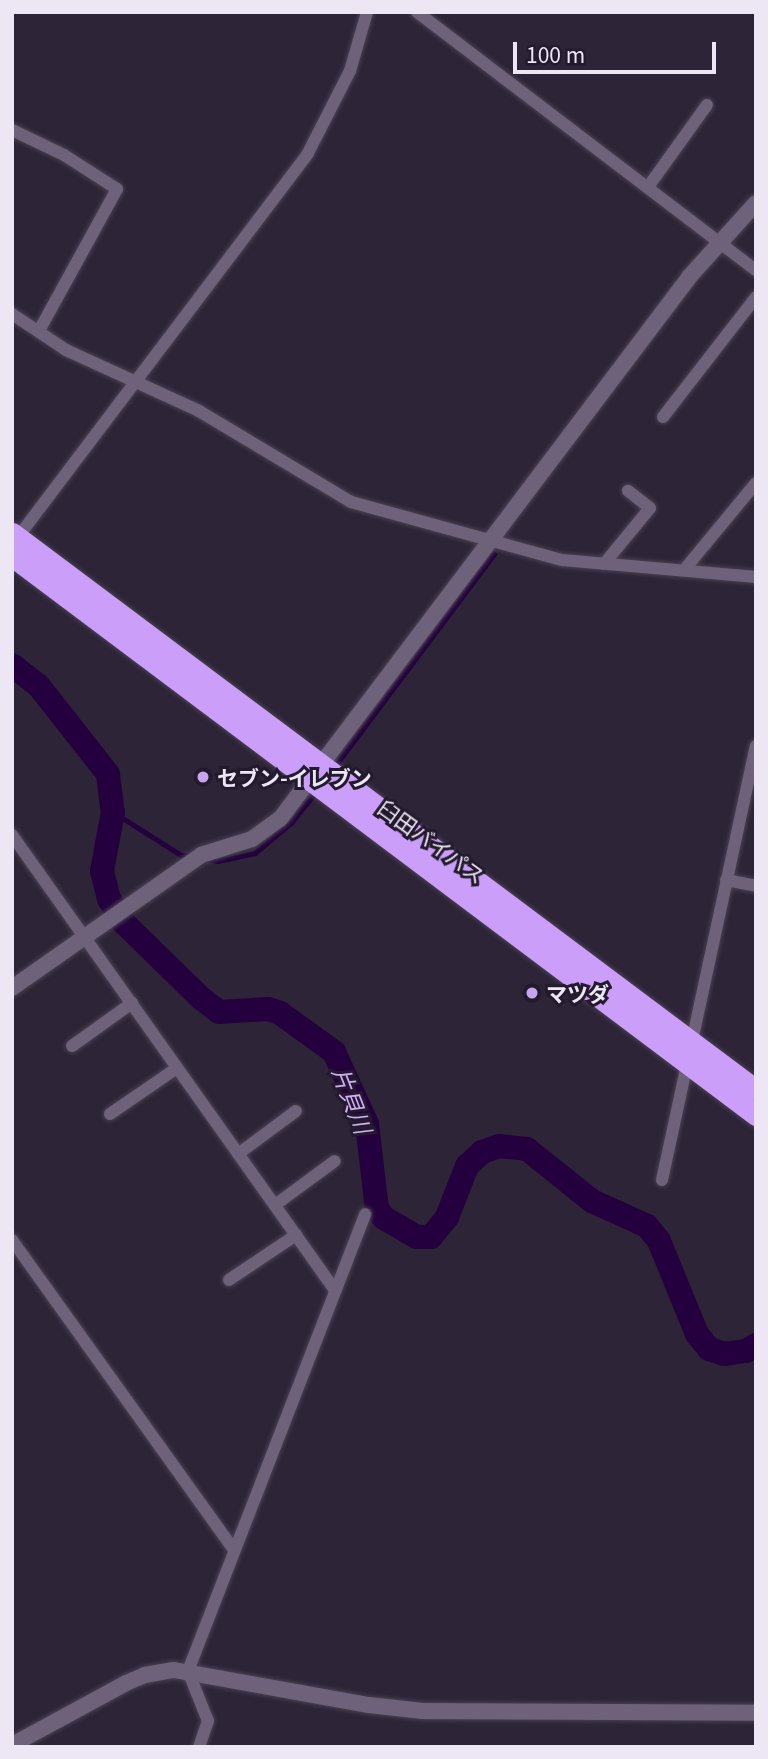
<!DOCTYPE html>
<meta charset="utf-8">
<style>
body{margin:0}
#map{position:relative;width:768px;height:1759px;overflow:hidden;background:#2d2437;font-family:Georgia,"Noto Sans JP",serif}
div>[style]{position:absolute}
.stream>*{height:4.5px;margin:-2.25px;padding:0 2.25px;transform-origin:2.25px;border-radius:2.25px;background:#24003e}
.river>*{height:24px;margin:-12px;padding:0 12px;transform-origin:12px;border-radius:12px;background:#24003e}
.roads{filter:drop-shadow(0 0 2px #494152) drop-shadow(0 0 2px #494152)}
.street>*{height:12px;margin:-6px;padding:0 6px;transform-origin:6px;border-radius:6px;background:#6d6279}
.secondary>*{height:16px;margin:-8px;padding:0 8px;transform-origin:8px;border-radius:8px;background:#6d6279}
.highway>*{height:21px;margin:-10.5px;padding:0 10.5px;transform-origin:10.5px;border-radius:10.5px;background:#cb9efa}
.dots>*{width:19px;height:19px;translate:-50% -50%;box-sizing:border-box;border:4px solid #231a2d;border-radius:50%}
span{translate:-50% -50%;white-space:nowrap;text-align:center;line-height:1.15;-webkit-text-stroke:6px #231a2d;paint-order:stroke}
.poi-label{font-size:21px;color:#ede7f5;font-weight:700}
.left{translate:0 -50%;text-align:left}
.street-label{font-size:21px;color:#ede7f5}
.water-label{font-size:23px;color:#d0abf9;font-style:italic}
.frame{position:absolute;inset:0;border:14px solid #ede7f5;pointer-events:none}
.scale{position:absolute;left:513px;top:42px;width:203px;height:32px;box-sizing:border-box;border:4px solid #ede7f5;border-top:0;padding-left:9px;font-size:21px;line-height:24px;white-space:nowrap;color:#ede7f5;-webkit-text-stroke:5px #231a2d;paint-order:stroke}
</style>
<div id="map">
<div class="stream">
<div style="left:335px;top:766px;width:265px;rotate:-53.1deg"></div>
<div style="left:113px;top:812px;width:80px;rotate:32.3deg"></div>
<div style="left:181px;top:855px;width:11px;rotate:5deg"></div>
<div style="left:207px;top:859px;width:11px;rotate:10deg"></div>
<div style="left:218px;top:861px;width:38px;rotate:-12deg"></div>
<div style="left:255px;top:853px;width:47px;rotate:-39.8deg"></div>
<div style="left:291px;top:823px;width:38px;rotate:-51deg"></div>
</div>
<div class="river">
<div style="left:12px;top:665px;width:33px;rotate:38deg"></div>
<div style="left:38px;top:685px;width:113px;rotate:51.8deg"></div>
<div style="left:108px;top:774px;width:38px;rotate:83deg"></div>
<div style="left:113px;top:812px;width:60px;rotate:100.6deg"></div>
<div style="left:102px;top:871px;width:29px;rotate:76deg"></div>
<div style="left:109px;top:899px;width:28px;rotate:58deg"></div>
<div style="left:124px;top:923px;width:109px;rotate:44.3deg"></div>
<div style="left:202px;top:999px;width:21px;rotate:37deg"></div>
<div style="left:219px;top:1012px;width:49px;rotate:-3.5deg"></div>
<div style="left:268px;top:1009px;width:13px;rotate:18deg"></div>
<div style="left:280px;top:1013px;width:67px;rotate:35.8deg"></div>
<div style="left:334px;top:1052px;width:79px;rotate:65.4deg"></div>
<div style="left:367px;top:1124px;width:86px;rotate:83.3deg"></div>
<div style="left:377px;top:1209px;width:11px;rotate:52deg"></div>
<div style="left:384px;top:1218px;width:38px;rotate:30deg"></div>
<div style="left:417px;top:1237px;width:14px"></div>
<div style="left:431px;top:1237px;width:26px;rotate:-51deg"></div>
<div style="left:447px;top:1217px;width:55px;rotate:-68.6deg"></div>
<div style="left:467px;top:1166px;width:21px;rotate:-43deg"></div>
<div style="left:482px;top:1152px;width:18px;rotate:-19deg"></div>
<div style="left:499px;top:1146px;width:28px;rotate:6deg"></div>
<div style="left:527px;top:1149px;width:83px;rotate:38.7deg"></div>
<div style="left:592px;top:1201px;width:60px;rotate:24.4deg"></div>
<div style="left:647px;top:1226px;width:19px;rotate:51deg"></div>
<div style="left:659px;top:1241px;width:100px;rotate:67.8deg"></div>
<div style="left:697px;top:1334px;width:19px;rotate:51deg"></div>
<div style="left:709px;top:1349px;width:16px;rotate:18deg"></div>
<div style="left:724px;top:1354px;width:22px;rotate:-8deg"></div>
<div style="left:746px;top:1351px;width:12px;rotate:-31deg"></div>
</div>
<div class="roads">
<div class="street">
<div style="left:417px;top:12px;width:426px;rotate:37.3deg"></div>
<div style="left:12px;top:130px;width:58px;rotate:25.7deg"></div>
<div style="left:64px;top:155px;width:63px;rotate:32.7deg"></div>
<div style="left:117px;top:189px;width:162px;rotate:118.8deg"></div>
<div style="left:648px;top:187px;width:101px;rotate:-54.3deg"></div>
<div style="left:12px;top:314px;width:65px;rotate:33.7deg"></div>
<div style="left:66px;top:350px;width:146px;rotate:24.6deg"></div>
<div style="left:199px;top:411px;width:177px;rotate:30.9deg"></div>
<div style="left:351px;top:502px;width:219px;rotate:15.4deg"></div>
<div style="left:562px;top:560px;width:195px;rotate:5deg"></div>
<div style="left:663px;top:417px;width:152px;rotate:-52.2deg"></div>
<div style="left:18px;top:537px;width:481px;rotate:-52.9deg"></div>
<div style="left:308px;top:153px;width:92px;rotate:-62.9deg"></div>
<div style="left:350px;top:71px;width:61px;rotate:-73.9deg"></div>
<div style="left:604px;top:564px;width:72px;rotate:-50.6deg"></div>
<div style="left:650px;top:508px;width:28px;rotate:-142deg"></div>
<div style="left:684px;top:570px;width:113px;rotate:-50.4deg"></div>
<div style="left:12px;top:835px;width:557px;rotate:54.65deg"></div>
<div style="left:726px;top:880px;width:31px;rotate:11deg"></div>
<div style="left:72px;top:1046px;width:74px;rotate:-35.6deg"></div>
<div style="left:110px;top:1114px;width:81px;rotate:-34.5deg"></div>
<div style="left:238px;top:1154px;width:72px;rotate:-36.6deg"></div>
<div style="left:662px;top:1180px;width:444px;rotate:-77.8deg"></div>
<div style="left:275px;top:1205px;width:74px;rotate:-36.3deg"></div>
<div style="left:12px;top:1240px;width:380px;rotate:54.4deg"></div>
<div style="left:229px;top:1280px;width:81px;rotate:-33.9deg"></div>
<div style="left:199px;top:1747px;width:28px;rotate:-71deg"></div>
<div style="left:208px;top:1721px;width:54px;rotate:-111.8deg"></div>
<div style="left:188px;top:1671px;width:490px;rotate:-68.8deg"></div>
</div>
<div class="secondary">
<div style="left:12px;top:988px;width:231px;rotate:-35.1deg"></div>
<div style="left:201px;top:855px;width:53px;rotate:-17.4deg"></div>
<div style="left:252px;top:839px;width:34px;rotate:-36deg"></div>
<div style="left:280px;top:819px;width:680px;rotate:-52.94deg"></div>
<div style="left:690px;top:276px;width:98px;rotate:-47.9deg"></div>
<div style="left:12px;top:1745px;width:130px;rotate:-28.5deg"></div>
<div style="left:126px;top:1683px;width:21px;rotate:-23deg"></div>
<div style="left:145px;top:1675px;width:29px;rotate:-10deg"></div>
<div style="left:174px;top:1670px;width:198px;rotate:10.2deg"></div>
<div style="left:369px;top:1705px;width:54px;rotate:6.3deg"></div>
<div style="left:423px;top:1711px;width:333px;rotate:0.3deg"></div>
</div>
<div class="highway">
<div style="left:12px;top:533px;width:929px;rotate:36.82deg"></div>
<div style="left:12px;top:556px;width:931px;rotate:36.92deg"></div>
</div>
</div>
<div class="dots">
<div style="left:203px;top:777px;background:#c8a5ee"></div>
<div style="left:532px;top:993px;background:#c8a5ee"></div>
</div>
<div class="poi-label">
<span class="left" style="left:217px;top:777px">セブン-イレブン</span>
<span class="left" style="left:546px;top:993px">マツダ</span>
</div>
<div class="street-label">
<span style="left:432px;top:841px;rotate:36deg">臼田バイパス</span>
</div>
<div class="water-label">
<span style="left:353px;top:1100px;rotate:69deg">片貝川</span>
</div>
<div class="frame"></div>
<div class="scale">100 m</div>
</div>
